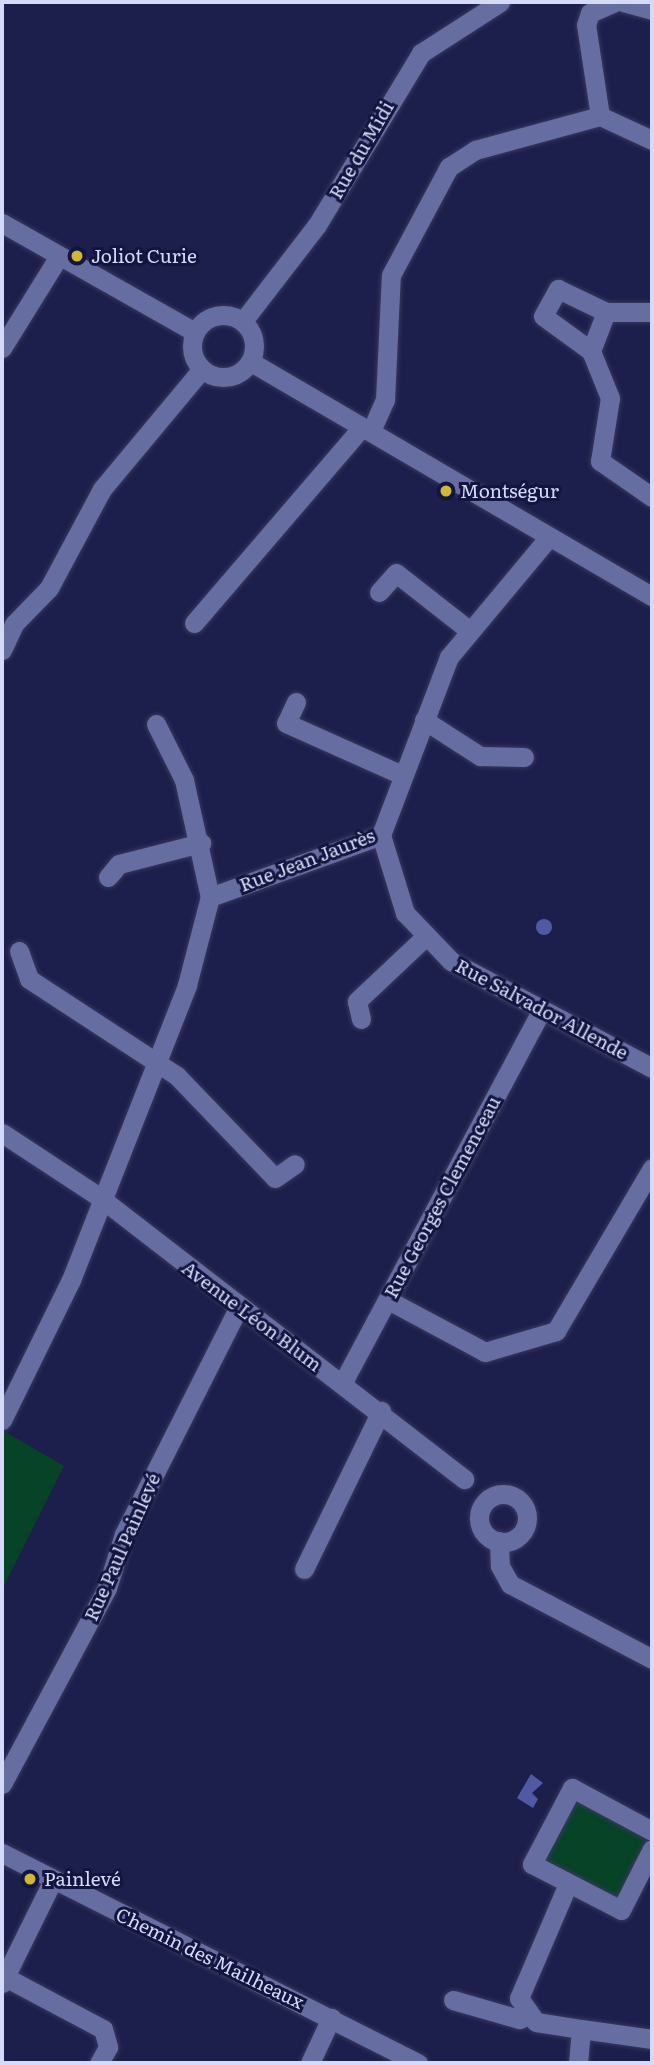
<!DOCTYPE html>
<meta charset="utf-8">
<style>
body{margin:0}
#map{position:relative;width:654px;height:2065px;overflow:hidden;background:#1c1f4b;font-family:Literata,serif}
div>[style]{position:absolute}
.green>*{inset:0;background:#074327;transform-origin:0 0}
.water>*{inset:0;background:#5159a5}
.round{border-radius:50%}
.roads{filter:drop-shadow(0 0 2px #39385f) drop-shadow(0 0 2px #39385f)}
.minor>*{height:19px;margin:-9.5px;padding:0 9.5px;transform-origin:9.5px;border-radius:9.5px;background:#666ea1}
.minor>.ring{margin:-9.5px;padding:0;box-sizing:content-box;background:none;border:19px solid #666ea1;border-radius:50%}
.dots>*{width:19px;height:19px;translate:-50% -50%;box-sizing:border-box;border:4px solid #131540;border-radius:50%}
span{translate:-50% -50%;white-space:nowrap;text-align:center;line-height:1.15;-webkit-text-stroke:6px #131540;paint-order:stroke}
.street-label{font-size:19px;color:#d4daf7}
.poi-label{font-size:19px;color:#d4daf7}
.left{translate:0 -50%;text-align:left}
.frame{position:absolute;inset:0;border:4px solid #d4daf7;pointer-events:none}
</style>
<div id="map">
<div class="green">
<div style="clip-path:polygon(2px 1430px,64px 1466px,2px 1590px)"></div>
<div style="left:574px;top:1798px;width:85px;height:71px;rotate:29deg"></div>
</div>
<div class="water">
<div class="round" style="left:536px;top:919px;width:16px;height:16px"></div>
<div style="clip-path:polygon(531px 1774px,543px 1783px,532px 1793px,538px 1799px,533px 1808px,517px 1798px)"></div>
</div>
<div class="roads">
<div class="minor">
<div style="left:623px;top:2px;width:30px;rotate:15deg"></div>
<div style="left:600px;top:116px;width:57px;rotate:24.8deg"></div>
<div style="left:2px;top:223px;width:222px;rotate:29.5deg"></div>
<div style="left:652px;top:312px;width:46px;rotate:180deg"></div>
<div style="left:606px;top:312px;width:42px;rotate:111deg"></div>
<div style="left:591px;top:351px;width:51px;rotate:68deg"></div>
<div style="left:610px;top:398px;width:64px;rotate:99deg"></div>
<div style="left:600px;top:461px;width:63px;rotate:34.7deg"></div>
<div class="ring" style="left:192px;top:315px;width:43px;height:43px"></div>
<div style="left:243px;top:321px;width:121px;rotate:-52.4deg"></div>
<div style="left:317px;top:225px;width:201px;rotate:-58.8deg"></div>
<div style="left:421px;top:53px;width:94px;rotate:-32.8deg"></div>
<div style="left:2px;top:348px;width:108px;rotate:-58.2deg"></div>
<div style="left:591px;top:351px;width:59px;rotate:-143.9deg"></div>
<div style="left:543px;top:316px;width:31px;rotate:-61deg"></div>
<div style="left:558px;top:289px;width:53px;rotate:25.6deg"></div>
<div style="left:251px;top:362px;width:464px;rotate:30.3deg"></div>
<div style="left:371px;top:431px;width:34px;rotate:-66deg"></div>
<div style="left:385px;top:400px;width:125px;rotate:-87.3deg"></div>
<div style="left:391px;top:275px;width:123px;rotate:-61.8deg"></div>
<div style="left:449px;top:167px;width:31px;rotate:-33deg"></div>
<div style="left:475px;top:150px;width:130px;rotate:-15.2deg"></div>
<div style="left:600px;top:116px;width:92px;rotate:-98.7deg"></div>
<div style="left:586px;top:25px;width:13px;rotate:-72deg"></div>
<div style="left:590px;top:13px;width:27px;rotate:-24deg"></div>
<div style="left:379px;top:592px;width:25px;rotate:-48deg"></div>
<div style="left:396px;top:573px;width:94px;rotate:38.1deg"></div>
<div style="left:194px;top:623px;width:258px;rotate:-49.4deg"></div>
<div style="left:2px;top:650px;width:29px;rotate:-65deg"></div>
<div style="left:14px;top:624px;width:50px;rotate:-45.8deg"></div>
<div style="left:49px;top:588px;width:112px;rotate:-61.8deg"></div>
<div style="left:102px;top:489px;width:156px;rotate:-50.2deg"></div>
<div style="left:296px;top:702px;width:23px;rotate:115deg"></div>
<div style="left:286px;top:723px;width:127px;rotate:24.1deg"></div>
<div style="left:424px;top:720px;width:67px;rotate:32.7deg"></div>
<div style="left:480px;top:756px;width:44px;rotate:1.3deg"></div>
<div style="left:156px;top:724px;width:63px;rotate:63.4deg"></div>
<div style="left:184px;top:780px;width:120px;rotate:77.5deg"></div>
<div style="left:381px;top:835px;width:82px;rotate:72.9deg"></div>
<div style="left:405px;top:913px;width:66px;rotate:46.2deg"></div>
<div style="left:451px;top:961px;width:228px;rotate:28deg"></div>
<div style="left:108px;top:877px;width:17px;rotate:-50deg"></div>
<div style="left:119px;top:864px;width:85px;rotate:-14.4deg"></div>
<div style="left:19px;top:951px;width:30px;rotate:70deg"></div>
<div style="left:29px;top:979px;width:177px;rotate:33.2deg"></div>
<div style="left:177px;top:1076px;width:141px;rotate:46.1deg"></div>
<div style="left:275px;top:1178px;width:24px;rotate:-35deg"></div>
<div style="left:361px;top:1019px;width:18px;rotate:-103deg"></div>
<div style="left:357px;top:1001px;width:95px;rotate:-43.3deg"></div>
<div style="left:2px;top:1133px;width:115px;rotate:33.3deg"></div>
<div style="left:98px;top:1196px;width:463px;rotate:37.7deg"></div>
<div style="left:388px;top:1300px;width:110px;rotate:28.2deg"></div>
<div style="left:485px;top:1352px;width:74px;rotate:-16.5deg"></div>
<div style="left:556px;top:1331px;width:189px;rotate:-59.5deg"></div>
<div style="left:342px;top:1384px;width:424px;rotate:-61.9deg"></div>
<div style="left:2px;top:1420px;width:156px;rotate:-63.8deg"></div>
<div style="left:71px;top:1280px;width:317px;rotate:-68.5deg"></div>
<div style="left:187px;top:985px;width:91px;rotate:-75.4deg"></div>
<div style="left:210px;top:897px;width:182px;rotate:-19.9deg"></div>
<div style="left:381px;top:835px;width:191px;rotate:-69.1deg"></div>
<div style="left:449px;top:657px;width:156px;rotate:-50.2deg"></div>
<div class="ring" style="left:479px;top:1494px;width:29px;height:29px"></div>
<div style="left:499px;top:1541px;width:25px;rotate:88deg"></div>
<div style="left:500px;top:1566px;width:21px;rotate:61deg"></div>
<div style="left:510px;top:1584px;width:161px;rotate:27.8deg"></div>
<div style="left:304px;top:1569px;width:176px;rotate:-64deg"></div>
<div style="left:2px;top:1784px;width:222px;rotate:-61.8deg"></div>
<div style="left:107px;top:1588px;width:57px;rotate:-72.5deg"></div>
<div style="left:124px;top:1534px;width:253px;rotate:-63.2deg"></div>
<div style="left:652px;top:1831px;width:91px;rotate:-151.7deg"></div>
<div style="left:572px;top:1788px;width:86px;rotate:117.8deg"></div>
<div style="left:532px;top:1864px;width:100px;rotate:27.3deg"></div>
<div style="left:621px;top:1910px;width:68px;rotate:-63.1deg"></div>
<div style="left:2px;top:1853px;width:466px;rotate:26.8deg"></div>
<div style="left:567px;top:1886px;width:122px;rotate:113.2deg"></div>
<div style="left:519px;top:1998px;width:29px;rotate:55deg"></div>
<div style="left:536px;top:2022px;width:46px;rotate:8.8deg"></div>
<div style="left:581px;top:2029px;width:34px;rotate:95deg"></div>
<div style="left:5px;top:1977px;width:111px;rotate:28deg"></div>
<div style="left:103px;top:2029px;width:19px;rotate:74deg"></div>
<div style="left:108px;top:2047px;width:18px;rotate:119deg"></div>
<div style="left:2px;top:1983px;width:115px;rotate:-63.7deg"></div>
<div style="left:453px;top:2000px;width:69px;rotate:16.1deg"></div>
<div style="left:519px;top:2019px;width:12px;rotate:-20deg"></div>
<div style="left:581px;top:2029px;width:72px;rotate:8deg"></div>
<div style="left:310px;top:2063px;width:50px;rotate:-65deg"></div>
</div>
</div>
<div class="dots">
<div style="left:77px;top:256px;background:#d2b635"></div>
<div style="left:446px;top:491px;background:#d2b635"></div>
<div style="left:30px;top:1879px;background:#d2b635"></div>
</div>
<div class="street-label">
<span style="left:361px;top:150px;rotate:-60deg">Rue du Midi</span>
<span style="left:307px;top:860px;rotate:-21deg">Rue Jean Jaurès</span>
<span style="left:542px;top:1009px;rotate:28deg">Rue Salvador Allende</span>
<span style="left:442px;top:1197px;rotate:-62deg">Rue Georges Clemenceau</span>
<span style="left:252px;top:1316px;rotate:37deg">Avenue Léon Blum</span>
<span style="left:122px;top:1547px;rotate:-66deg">Rue Paul Painlevé</span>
<span style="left:210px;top:1958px;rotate:26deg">Chemin des Mailheaux</span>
</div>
<div class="poi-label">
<span class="left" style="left:91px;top:256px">Joliot Curie</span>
<span class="left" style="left:460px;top:491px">Montségur</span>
<span class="left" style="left:44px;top:1879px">Painlevé</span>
</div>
<div class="frame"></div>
</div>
